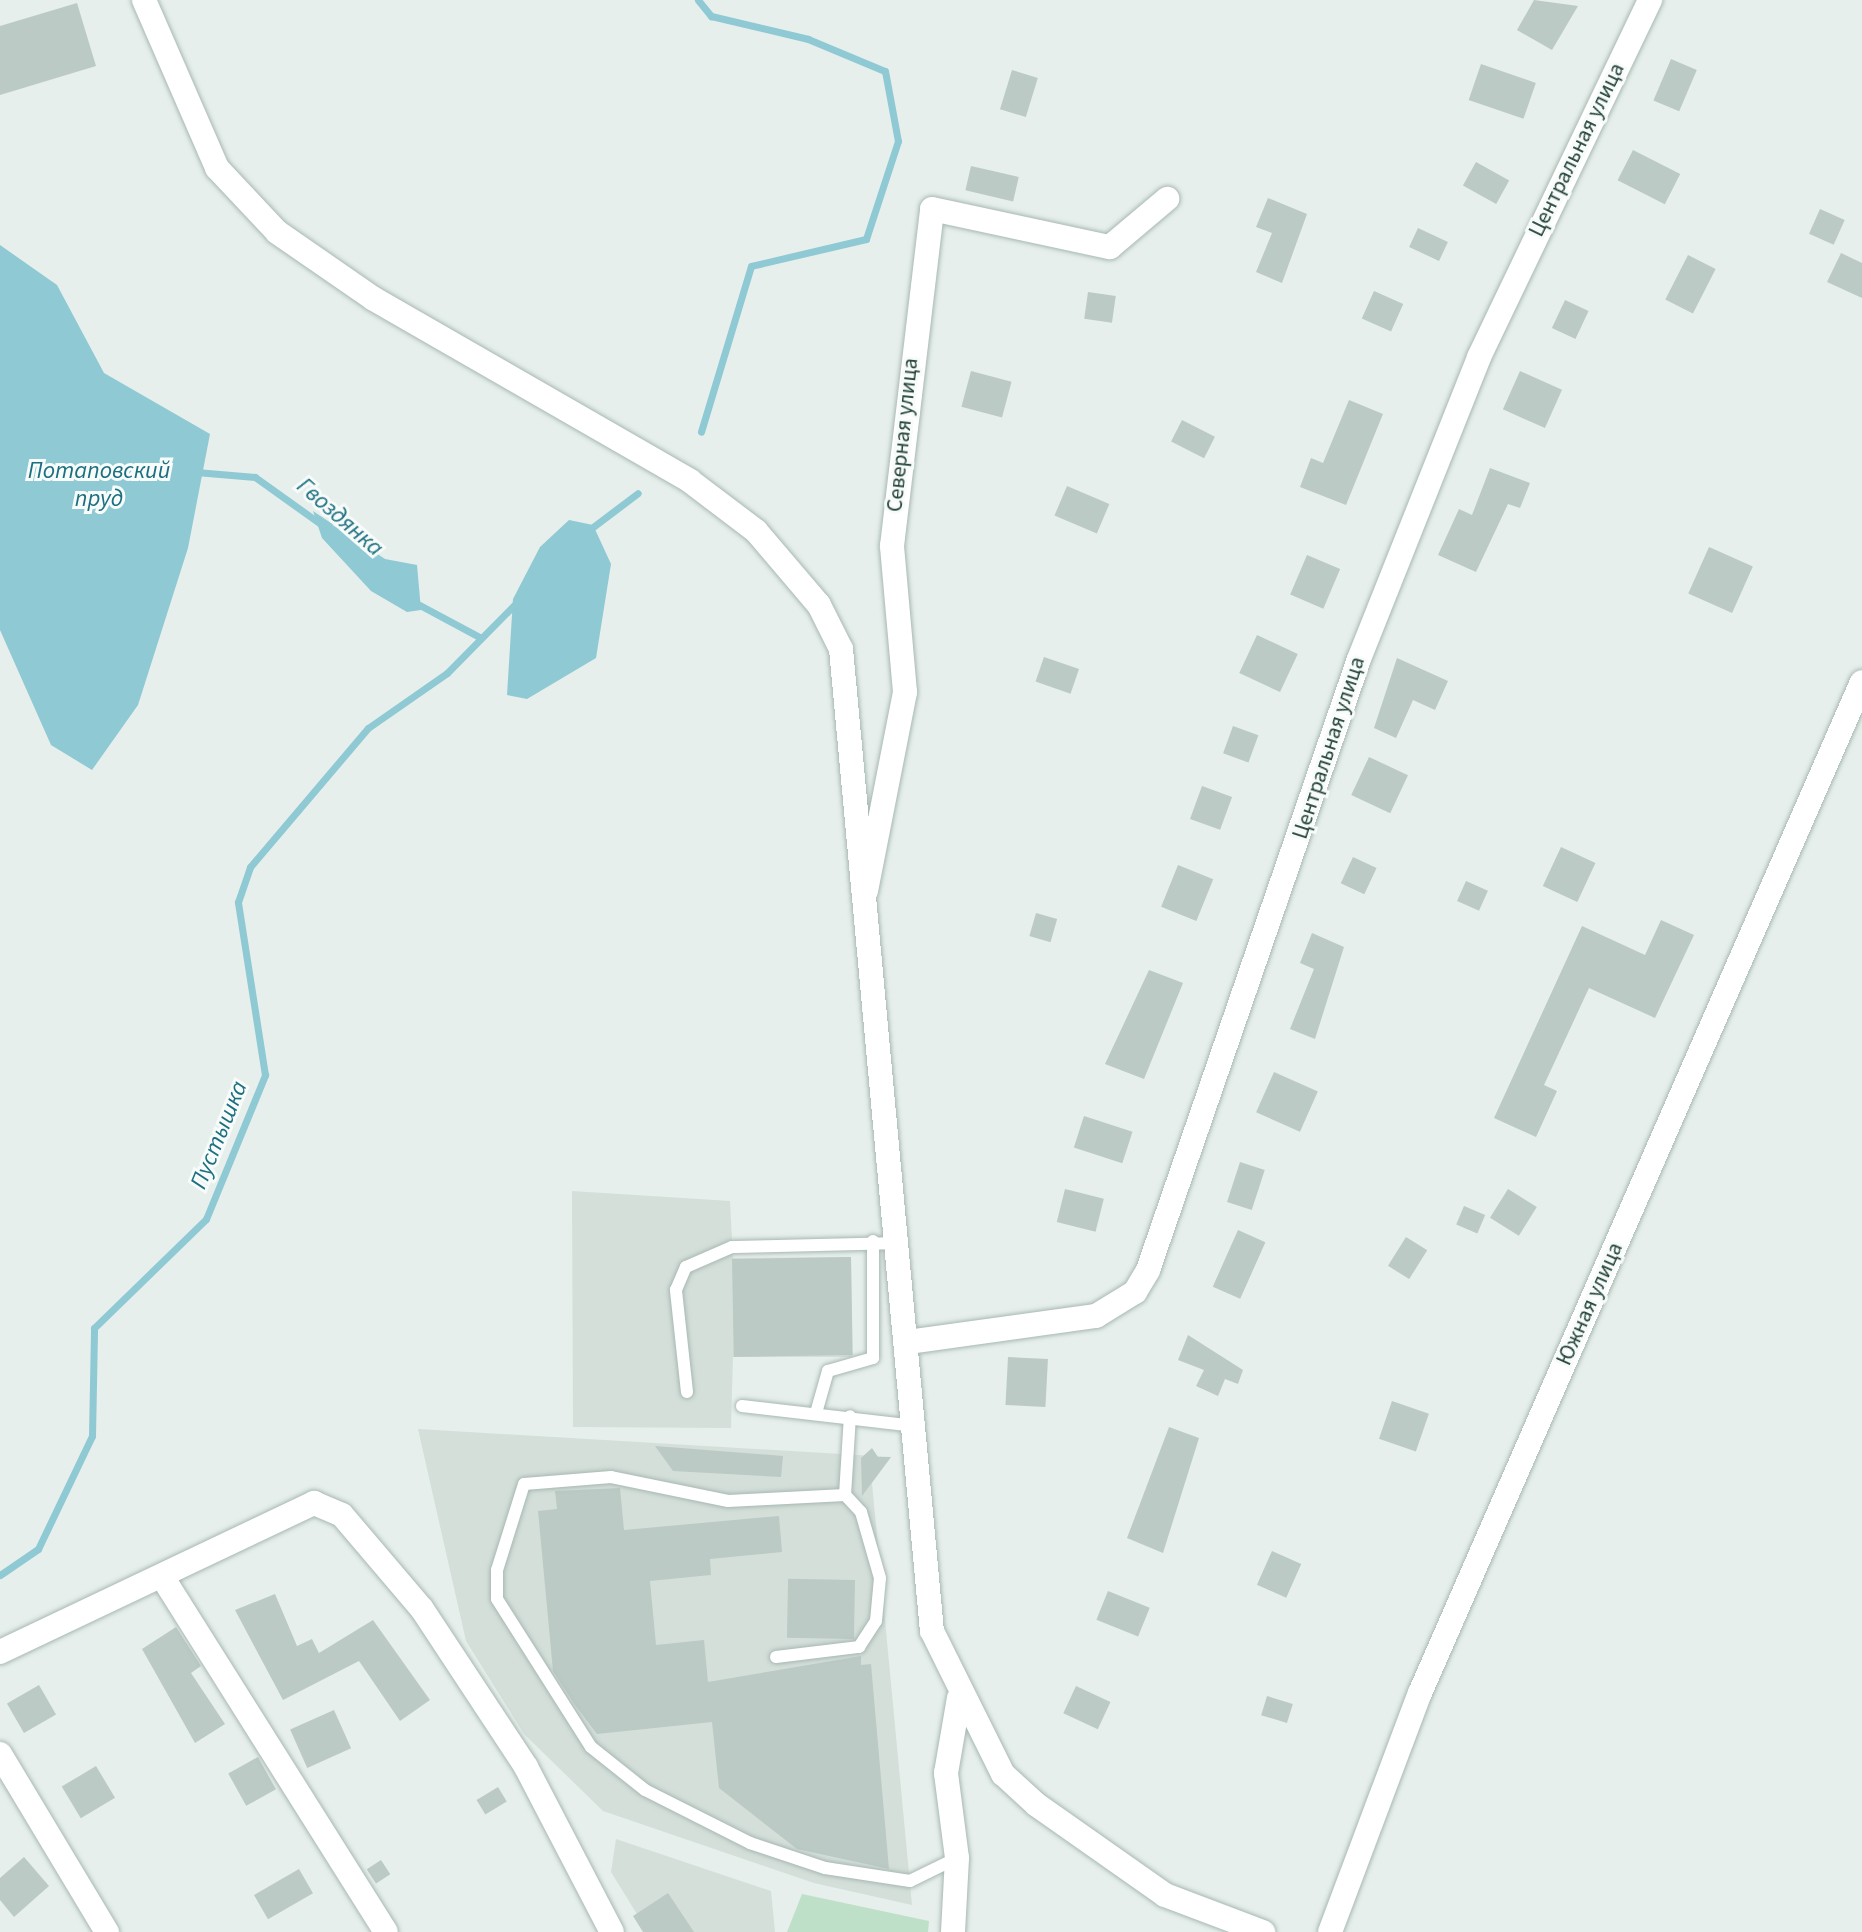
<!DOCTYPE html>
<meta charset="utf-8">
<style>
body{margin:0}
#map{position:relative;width:1862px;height:1932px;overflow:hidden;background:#e6efeb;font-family:"Source Sans 3",sans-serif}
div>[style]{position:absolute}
.built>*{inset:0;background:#d4dfda}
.green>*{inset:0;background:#bfe0c8}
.water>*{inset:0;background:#8ec9d4}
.stream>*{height:7px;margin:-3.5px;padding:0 3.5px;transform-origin:3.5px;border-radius:3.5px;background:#8ec9d4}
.building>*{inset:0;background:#bbcac4;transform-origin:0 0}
.roads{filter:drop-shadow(0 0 2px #a8b8b2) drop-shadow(0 0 2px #a8b8b2)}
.lane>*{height:12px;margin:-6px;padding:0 6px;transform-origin:6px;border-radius:6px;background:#fff}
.street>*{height:24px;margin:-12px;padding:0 12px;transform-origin:12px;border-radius:12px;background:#fff}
.secondary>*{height:24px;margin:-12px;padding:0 12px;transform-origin:12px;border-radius:12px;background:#fff}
span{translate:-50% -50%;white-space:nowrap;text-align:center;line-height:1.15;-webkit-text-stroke:6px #f7fbf9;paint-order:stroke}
.street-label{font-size:22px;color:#24423a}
.water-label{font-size:24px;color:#1c6f80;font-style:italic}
</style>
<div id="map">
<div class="built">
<div style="clip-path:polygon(572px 1191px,730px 1201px,733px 1258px,851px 1257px,852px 1357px,733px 1357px,731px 1428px,573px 1427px)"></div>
<div style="clip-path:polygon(418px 1429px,891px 1457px,872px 1483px,912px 1905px,814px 1883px,603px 1811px,524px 1734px,466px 1641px)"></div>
<div style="clip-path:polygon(616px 1839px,771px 1891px,775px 1932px,648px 1932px,611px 1872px)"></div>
</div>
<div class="green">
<div style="clip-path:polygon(802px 1894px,929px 1921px,928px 1932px,787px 1932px)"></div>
</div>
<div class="water">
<div style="clip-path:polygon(0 245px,57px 285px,104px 373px,210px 434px,188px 548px,138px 705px,92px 770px,51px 745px,0 630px)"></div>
<div style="clip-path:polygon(313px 511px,385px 559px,417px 565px,421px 610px,407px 612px,371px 591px,322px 538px)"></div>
<div style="clip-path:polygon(569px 520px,593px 525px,611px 564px,596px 658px,527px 699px,507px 695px,513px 599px,540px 547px)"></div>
</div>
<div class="stream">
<div style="left:698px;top:0;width:21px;rotate:51deg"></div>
<div style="left:711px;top:16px;width:100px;rotate:13.3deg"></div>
<div style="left:808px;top:39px;width:83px;rotate:22.6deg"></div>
<div style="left:885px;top:71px;width:71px;rotate:79.5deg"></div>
<div style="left:898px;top:141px;width:103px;rotate:108.1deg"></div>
<div style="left:866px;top:239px;width:118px;rotate:166.8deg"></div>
<div style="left:751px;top:266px;width:173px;rotate:106.8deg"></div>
<div style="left:196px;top:472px;width:59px;rotate:4.8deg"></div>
<div style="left:255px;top:477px;width:82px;rotate:35.6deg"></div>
<div style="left:589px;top:530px;width:61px;rotate:-37.1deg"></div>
<div style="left:414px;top:602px;width:76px;rotate:28.2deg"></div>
<div style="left:0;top:1575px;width:46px;rotate:-34.4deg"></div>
<div style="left:38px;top:1549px;width:125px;rotate:-64.5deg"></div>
<div style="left:92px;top:1436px;width:108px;rotate:-88.9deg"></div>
<div style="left:94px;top:1328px;width:156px;rotate:-44.2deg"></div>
<div style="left:206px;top:1219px;width:156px;rotate:-67.7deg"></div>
<div style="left:265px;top:1075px;width:175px;rotate:-98.9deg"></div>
<div style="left:238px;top:902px;width:37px;rotate:-71deg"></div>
<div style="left:250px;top:867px;width:182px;rotate:-49.7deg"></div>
<div style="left:368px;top:728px;width:96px;rotate:-34.8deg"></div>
<div style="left:447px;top:673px;width:101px;rotate:-45.4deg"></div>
</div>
<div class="building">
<div style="clip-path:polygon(1534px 0,1578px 6px,1552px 50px,1517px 30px)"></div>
<div style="clip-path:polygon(77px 3px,96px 66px,0 95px,0 26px)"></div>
<div style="left:1671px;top:59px;width:28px;height:45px;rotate:23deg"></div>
<div style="left:1481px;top:64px;width:58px;height:38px;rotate:19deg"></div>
<div style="left:1012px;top:70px;width:27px;height:41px;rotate:17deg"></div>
<div style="left:1633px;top:150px;width:53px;height:34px;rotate:27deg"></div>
<div style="left:1476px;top:162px;width:38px;height:27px;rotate:29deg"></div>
<div style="left:971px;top:166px;width:49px;height:25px;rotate:13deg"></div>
<div style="clip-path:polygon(1268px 198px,1307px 214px,1282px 283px,1256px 272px,1272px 233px,1256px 227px)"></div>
<div style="left:1820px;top:209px;width:27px;height:27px;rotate:24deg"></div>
<div style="left:1418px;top:228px;width:33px;height:21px;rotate:25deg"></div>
<div style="clip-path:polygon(1841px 253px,1862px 263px,1862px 298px,1827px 282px)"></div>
<div style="left:1688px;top:255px;width:31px;height:50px;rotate:27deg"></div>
<div style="left:1374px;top:291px;width:32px;height:30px;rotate:24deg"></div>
<div style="left:1088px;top:292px;width:28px;height:27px;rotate:8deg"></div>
<div style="left:1565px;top:300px;width:26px;height:31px;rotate:25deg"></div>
<div style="left:971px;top:371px;width:42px;height:37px;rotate:15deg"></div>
<div style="left:1520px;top:371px;width:46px;height:42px;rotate:24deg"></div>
<div style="clip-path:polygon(1349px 400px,1383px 414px,1346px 505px,1300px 487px,1311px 458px,1323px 463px)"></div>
<div style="left:1182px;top:420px;width:37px;height:24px;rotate:27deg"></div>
<div style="clip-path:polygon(1490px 468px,1530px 483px,1520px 508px,1508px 504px,1476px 572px,1438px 555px,1459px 509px,1472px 515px)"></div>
<div style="left:1067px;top:486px;width:46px;height:32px;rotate:23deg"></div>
<div style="left:1709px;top:547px;width:48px;height:51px;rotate:24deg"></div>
<div style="left:1307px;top:555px;width:36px;height:43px;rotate:23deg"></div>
<div style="left:1257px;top:635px;width:45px;height:42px;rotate:25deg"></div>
<div style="left:1044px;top:657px;width:37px;height:26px;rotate:19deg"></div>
<div style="clip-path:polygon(1397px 658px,1448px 681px,1435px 710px,1413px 700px,1396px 738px,1374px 728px)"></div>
<div style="left:1233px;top:726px;width:27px;height:29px;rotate:20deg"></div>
<div style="left:1369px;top:757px;width:43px;height:42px;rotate:25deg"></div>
<div style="left:1202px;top:786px;width:32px;height:35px;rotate:20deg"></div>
<div style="left:1561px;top:847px;width:38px;height:43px;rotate:25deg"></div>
<div style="left:1353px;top:857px;width:26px;height:29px;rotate:25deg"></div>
<div style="left:1178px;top:865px;width:38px;height:45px;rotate:22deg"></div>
<div style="left:1466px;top:881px;width:24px;height:22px;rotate:24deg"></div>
<div style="left:1036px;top:913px;width:22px;height:24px;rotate:16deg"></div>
<div style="clip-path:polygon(1661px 920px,1694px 935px,1655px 1018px,1589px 988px,1544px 1085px,1557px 1091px,1536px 1137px,1494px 1118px,1582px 926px,1645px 955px)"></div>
<div style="clip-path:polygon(1312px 933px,1344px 947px,1315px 1039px,1290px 1029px,1314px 969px,1300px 963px)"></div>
<div style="clip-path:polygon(1149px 970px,1183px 983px,1144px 1079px,1105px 1064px)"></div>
<div style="left:1274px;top:1072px;width:48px;height:44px;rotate:24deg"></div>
<div style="left:1084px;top:1116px;width:51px;height:33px;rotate:18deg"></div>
<div style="left:1240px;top:1162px;width:26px;height:42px;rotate:18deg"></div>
<div style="left:1065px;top:1189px;width:40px;height:34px;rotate:14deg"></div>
<div style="left:1508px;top:1189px;width:34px;height:34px;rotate:32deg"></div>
<div style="left:1464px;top:1206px;width:23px;height:20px;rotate:23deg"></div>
<div style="left:1238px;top:1230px;width:30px;height:62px;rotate:24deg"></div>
<div style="left:1406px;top:1237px;width:25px;height:34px;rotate:32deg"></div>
<div style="left:851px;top:1257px;width:98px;height:119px;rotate:89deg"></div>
<div style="clip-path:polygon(1188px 1335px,1243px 1370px,1238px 1384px,1225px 1379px,1218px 1396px,1196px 1386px,1204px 1370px,1178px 1360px)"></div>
<div style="left:1008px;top:1357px;width:40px;height:48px;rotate:3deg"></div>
<div style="left:1392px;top:1401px;width:39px;height:40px;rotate:19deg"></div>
<div style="clip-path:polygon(1169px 1427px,1199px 1438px,1163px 1553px,1127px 1538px)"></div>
<div style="clip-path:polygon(655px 1446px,783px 1456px,781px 1477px,673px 1471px)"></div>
<div style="clip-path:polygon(872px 1448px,878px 1457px,891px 1457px,862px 1496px,861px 1458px)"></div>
<div style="clip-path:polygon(620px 1488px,624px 1530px,779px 1516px,782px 1552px,710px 1559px,711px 1575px,650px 1581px,656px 1645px,704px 1640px,708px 1682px,861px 1656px,861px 1665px,871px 1664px,889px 1869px,797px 1849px,719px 1788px,712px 1722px,597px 1734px,575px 1705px,553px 1671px,538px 1511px,557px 1509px,555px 1491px)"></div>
<div style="left:1272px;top:1551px;width:32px;height:37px;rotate:24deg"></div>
<div style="left:855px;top:1580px;width:59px;height:67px;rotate:91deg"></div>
<div style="left:1108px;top:1591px;width:45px;height:31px;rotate:22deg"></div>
<div style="clip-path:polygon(275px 1594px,297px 1646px,312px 1639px,319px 1653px,373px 1620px,430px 1700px,400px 1721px,359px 1661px,283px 1700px,235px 1610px)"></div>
<div style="clip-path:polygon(176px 1627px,201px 1666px,191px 1673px,225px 1724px,195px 1743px,142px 1649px)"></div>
<div style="left:39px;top:1685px;width:34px;height:37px;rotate:60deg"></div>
<div style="left:1076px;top:1686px;width:38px;height:30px;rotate:25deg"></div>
<div style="left:1267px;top:1696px;width:27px;height:20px;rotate:17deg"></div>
<div style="left:334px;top:1710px;width:42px;height:48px;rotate:66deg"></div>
<div style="left:258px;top:1757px;width:37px;height:34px;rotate:61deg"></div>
<div style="left:96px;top:1766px;width:37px;height:40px;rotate:59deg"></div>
<div style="left:498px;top:1787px;width:17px;height:25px;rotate:59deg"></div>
<div style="clip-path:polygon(24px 1857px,49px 1886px,14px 1917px,0 1900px,0 1878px)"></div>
<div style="left:381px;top:1860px;width:17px;height:17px;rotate:57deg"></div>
<div style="left:299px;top:1869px;width:28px;height:52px;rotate:60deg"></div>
<div style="clip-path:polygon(668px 1893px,694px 1932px,643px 1932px,633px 1916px)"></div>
</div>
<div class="roads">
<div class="lane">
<div style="left:687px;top:1392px;width:103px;rotate:-96.2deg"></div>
<div style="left:676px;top:1290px;width:25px;rotate:-67deg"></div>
<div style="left:686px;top:1267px;width:50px;rotate:-23.5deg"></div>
<div style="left:732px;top:1247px;width:162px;rotate:-1.4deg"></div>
<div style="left:742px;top:1406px;width:174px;rotate:6.6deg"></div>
<div style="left:816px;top:1413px;width:44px;rotate:-74.1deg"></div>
<div style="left:828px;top:1371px;width:47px;rotate:-16.1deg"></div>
<div style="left:873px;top:1358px;width:117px;rotate:-90deg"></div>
<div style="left:845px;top:1495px;width:117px;rotate:177.1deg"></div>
<div style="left:728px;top:1501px;width:119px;rotate:-168.4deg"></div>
<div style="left:611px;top:1477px;width:87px;rotate:175.4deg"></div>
<div style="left:524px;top:1484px;width:90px;rotate:107.4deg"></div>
<div style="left:497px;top:1570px;width:29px;rotate:90deg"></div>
<div style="left:497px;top:1599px;width:175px;rotate:57.6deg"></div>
<div style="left:591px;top:1747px;width:69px;rotate:38.5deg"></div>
<div style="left:645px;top:1790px;width:118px;rotate:26.8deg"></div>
<div style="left:750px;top:1843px;width:79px;rotate:18.4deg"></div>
<div style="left:825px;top:1868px;width:86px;rotate:8.7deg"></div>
<div style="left:910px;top:1881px;width:52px;rotate:-26.1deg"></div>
<div style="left:776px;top:1657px;width:84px;rotate:-6.9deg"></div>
<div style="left:859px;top:1647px;width:31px;rotate:-57deg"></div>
<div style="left:876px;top:1621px;width:43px;rotate:-84.7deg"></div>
<div style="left:880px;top:1578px;width:69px;rotate:-106.1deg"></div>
<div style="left:861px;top:1512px;width:23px;rotate:-133deg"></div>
<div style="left:845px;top:1495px;width:79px;rotate:-86.4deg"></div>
</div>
<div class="street">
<div style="left:866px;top:891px;width:203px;rotate:-78.9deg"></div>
<div style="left:905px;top:692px;width:147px;rotate:-95.1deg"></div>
<div style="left:892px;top:546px;width:339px;rotate:-83.2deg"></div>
<div style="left:932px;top:209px;width:182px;rotate:12.1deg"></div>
<div style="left:1110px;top:247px;width:75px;rotate:-40.1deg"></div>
<div style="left:908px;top:1342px;width:190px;rotate:-7.9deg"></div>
<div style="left:1096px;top:1316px;width:46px;rotate:-31.6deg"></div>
<div style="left:1135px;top:1292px;width:26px;rotate:-59deg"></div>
<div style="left:1148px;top:1270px;width:646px;rotate:-70.95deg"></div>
<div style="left:1359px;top:659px;width:325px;rotate:-68.3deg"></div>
<div style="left:1479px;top:357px;width:396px;rotate:-64.4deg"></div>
<div style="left:163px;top:1578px;width:418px;rotate:57.8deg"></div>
<div style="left:0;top:1652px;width:348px;rotate:-25.4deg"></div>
<div style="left:314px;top:1503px;width:30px;rotate:23deg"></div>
<div style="left:342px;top:1515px;width:123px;rotate:49.6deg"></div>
<div style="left:422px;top:1609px;width:189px;rotate:56.6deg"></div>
<div style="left:526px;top:1767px;width:186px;rotate:62.5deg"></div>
<div style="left:0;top:1754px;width:208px;rotate:59deg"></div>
<div style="left:953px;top:1932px;width:74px;rotate:-86.9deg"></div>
<div style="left:957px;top:1858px;width:86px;rotate:-97.4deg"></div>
<div style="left:946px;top:1773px;width:76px;rotate:-80.2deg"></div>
<div style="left:1330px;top:1932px;width:255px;rotate:-69.4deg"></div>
<div style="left:1420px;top:1693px;width:1103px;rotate:-66.39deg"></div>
</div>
<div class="secondary">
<div style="left:144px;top:0;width:183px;rotate:66.5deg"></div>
<div style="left:217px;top:168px;width:88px;rotate:46.8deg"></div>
<div style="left:277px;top:232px;width:118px;rotate:34.6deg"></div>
<div style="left:374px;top:299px;width:365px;rotate:29.9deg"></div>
<div style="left:690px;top:481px;width:83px;rotate:37.1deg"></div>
<div style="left:756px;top:531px;width:97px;rotate:49.6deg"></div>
<div style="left:819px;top:605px;width:49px;rotate:63.4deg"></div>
<div style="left:841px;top:649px;width:986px;rotate:84.71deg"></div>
<div style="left:932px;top:1631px;width:160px;rotate:63.6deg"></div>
<div style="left:1003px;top:1774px;width:46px;rotate:42.4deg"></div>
<div style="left:1037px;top:1805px;width:156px;rotate:35.1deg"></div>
<div style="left:1165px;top:1895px;width:105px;rotate:20.7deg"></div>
</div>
</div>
<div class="street-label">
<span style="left:1577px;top:150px;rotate:-64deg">Центральная улица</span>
<span style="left:903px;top:435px;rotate:-84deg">Северная улица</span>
<span style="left:1329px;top:748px;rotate:-72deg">Центральная улица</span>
<span style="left:1590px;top:1304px;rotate:-66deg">Южная улица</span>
</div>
<div class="water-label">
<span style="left:99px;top:485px">Потаповский<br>пруд</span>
<span style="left:340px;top:517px;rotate:41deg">Гвоздянка</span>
<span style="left:219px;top:1135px;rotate:-68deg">Пустышка</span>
</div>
</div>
